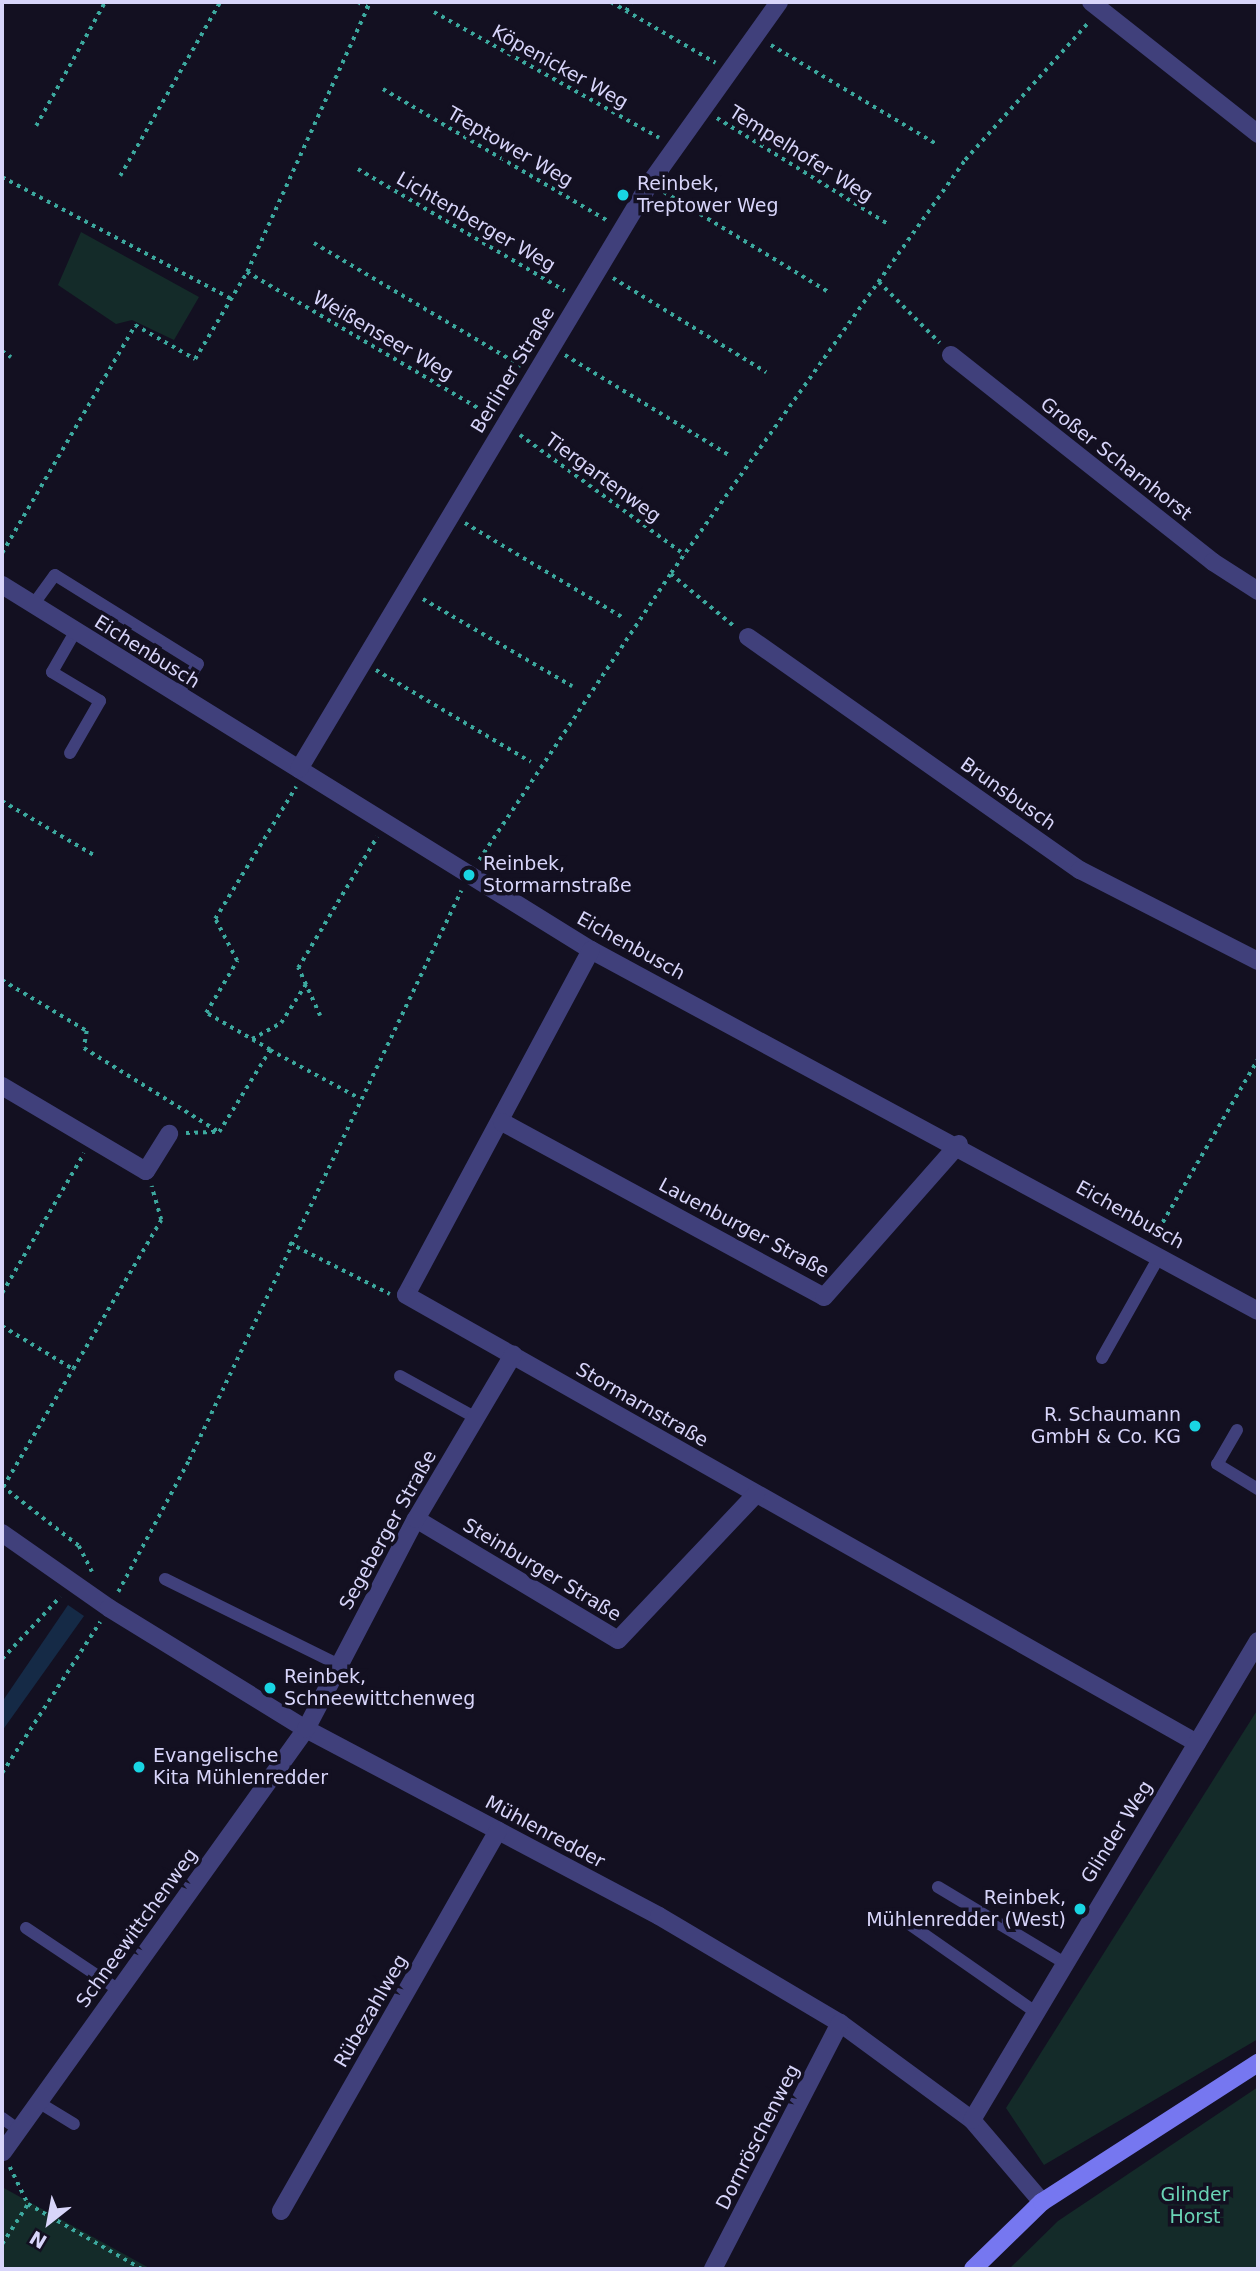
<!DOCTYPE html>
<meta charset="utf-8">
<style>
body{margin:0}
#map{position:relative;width:1260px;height:2271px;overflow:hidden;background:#131021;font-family:"DejaVu Sans",sans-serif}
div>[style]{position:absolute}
.green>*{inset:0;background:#142b29}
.water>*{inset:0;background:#152a46}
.path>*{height:3.5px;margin-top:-1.75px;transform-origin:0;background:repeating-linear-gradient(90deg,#3ca89e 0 3.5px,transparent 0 8.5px)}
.service>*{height:12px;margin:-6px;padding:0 6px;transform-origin:6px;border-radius:6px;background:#40407b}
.minor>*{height:18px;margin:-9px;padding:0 9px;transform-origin:9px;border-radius:9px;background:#40407b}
.secondary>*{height:18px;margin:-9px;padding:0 9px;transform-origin:9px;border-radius:9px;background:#7677f0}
.dots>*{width:19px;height:19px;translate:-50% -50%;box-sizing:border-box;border:4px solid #131021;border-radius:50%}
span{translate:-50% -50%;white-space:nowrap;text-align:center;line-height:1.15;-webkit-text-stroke:7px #131021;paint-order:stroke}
.street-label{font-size:19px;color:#d8d5fa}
.poi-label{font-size:19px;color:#d8d5fa}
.left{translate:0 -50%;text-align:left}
.right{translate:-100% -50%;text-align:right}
.park-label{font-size:19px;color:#69d3b5}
.frame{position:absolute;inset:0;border:4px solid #d8d5fa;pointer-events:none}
.north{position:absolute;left:14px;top:2187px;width:70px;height:70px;-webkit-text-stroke:5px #131021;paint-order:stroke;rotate:211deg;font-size:19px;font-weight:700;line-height:28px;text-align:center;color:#d8d5fa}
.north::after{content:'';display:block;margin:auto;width:24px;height:32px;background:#d8d5fa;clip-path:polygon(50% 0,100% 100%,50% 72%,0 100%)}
</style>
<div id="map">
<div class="green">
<div style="clip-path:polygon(81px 232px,199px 297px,174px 340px,132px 320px,116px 324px,58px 285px)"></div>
<div style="clip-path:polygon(1258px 1709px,1258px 2039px,1044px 2165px,1006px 2108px)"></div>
<div style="clip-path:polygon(1258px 2087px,1258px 2269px,1009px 2269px,1058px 2221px)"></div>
<div style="clip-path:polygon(2px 2187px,93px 2237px,151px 2269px,2px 2269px)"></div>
</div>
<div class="water">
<div style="clip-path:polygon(68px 1605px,84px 1616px,2px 1731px,2px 1702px)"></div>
</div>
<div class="path">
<div style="left:358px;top:2px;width:10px;rotate:29deg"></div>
<div style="left:611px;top:2px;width:121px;rotate:30.2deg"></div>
<div style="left:626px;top:11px;width:10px;rotate:-61deg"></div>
<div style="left:434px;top:12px;width:258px;rotate:29.2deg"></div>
<div style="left:771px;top:45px;width:195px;rotate:30.9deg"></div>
<div style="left:383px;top:89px;width:261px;rotate:30.4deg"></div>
<div style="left:717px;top:118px;width:201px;rotate:31.8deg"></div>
<div style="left:36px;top:126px;width:142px;rotate:-60.9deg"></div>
<div style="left:358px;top:169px;width:240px;rotate:30.5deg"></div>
<div style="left:120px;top:176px;width:201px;rotate:-60.1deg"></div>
<div style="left:2px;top:177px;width:259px;rotate:28deg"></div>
<div style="left:664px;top:192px;width:194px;rotate:31.3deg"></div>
<div style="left:314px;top:243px;width:241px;rotate:30.7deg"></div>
<div style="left:247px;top:272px;width:282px;rotate:30.5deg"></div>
<div style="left:613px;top:278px;width:180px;rotate:31.6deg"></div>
<div style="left:879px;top:282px;width:86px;rotate:45deg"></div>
<div style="left:2px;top:351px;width:11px;rotate:34deg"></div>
<div style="left:565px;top:355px;width:192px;rotate:31.4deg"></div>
<div style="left:520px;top:435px;width:204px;rotate:36deg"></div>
<div style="left:465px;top:523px;width:183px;rotate:30.9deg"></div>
<div style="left:2px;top:553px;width:264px;rotate:-59.7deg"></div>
<div style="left:135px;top:325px;width:69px;rotate:29.5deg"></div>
<div style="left:195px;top:359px;width:101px;rotate:-59.1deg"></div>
<div style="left:247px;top:272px;width:297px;rotate:-65.5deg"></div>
<div style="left:671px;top:574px;width:83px;rotate:39.6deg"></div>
<div style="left:423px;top:599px;width:173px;rotate:30.3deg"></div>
<div style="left:376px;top:670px;width:180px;rotate:30.7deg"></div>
<div style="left:2px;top:801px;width:110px;rotate:30.5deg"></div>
<div style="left:479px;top:860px;width:345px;rotate:-56.2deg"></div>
<div style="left:671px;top:573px;width:507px;rotate:-54.55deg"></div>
<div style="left:965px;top:160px;width:186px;rotate:-48.1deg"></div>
<div style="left:2px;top:980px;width:99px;rotate:31deg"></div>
<div style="left:87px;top:1031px;width:17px;rotate:100deg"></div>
<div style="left:84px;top:1048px;width:159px;rotate:31.9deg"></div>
<div style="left:320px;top:1016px;width:53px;rotate:-114.6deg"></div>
<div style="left:298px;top:968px;width:153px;rotate:-58.9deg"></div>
<div style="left:252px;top:1039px;width:33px;rotate:-29deg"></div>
<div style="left:281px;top:1023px;width:46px;rotate:-57.3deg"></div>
<div style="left:270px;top:1050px;width:74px;rotate:-150deg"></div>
<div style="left:206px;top:1013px;width:61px;rotate:-59.2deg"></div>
<div style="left:237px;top:961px;width:47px;rotate:-117.6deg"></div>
<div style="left:215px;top:919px;width:155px;rotate:-58.5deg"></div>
<div style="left:186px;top:1133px;width:33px;rotate:-2deg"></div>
<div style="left:219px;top:1132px;width:97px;rotate:-58.1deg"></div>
<div style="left:270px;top:1050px;width:99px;rotate:28.4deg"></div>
<div style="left:1154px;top:1237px;width:206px;rotate:-59.7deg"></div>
<div style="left:289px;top:1243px;width:113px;rotate:26.8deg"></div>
<div style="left:2px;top:1293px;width:162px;rotate:-59.6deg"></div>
<div style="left:2px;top:1326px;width:83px;rotate:31.2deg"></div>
<div style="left:73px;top:1369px;width:173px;rotate:-59.4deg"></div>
<div style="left:161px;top:1220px;width:35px;rotate:-106deg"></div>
<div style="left:2px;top:1486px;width:98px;rotate:37.9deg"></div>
<div style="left:79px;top:1546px;width:29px;rotate:63deg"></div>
<div style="left:3px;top:1487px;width:137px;rotate:-59.3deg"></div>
<div style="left:118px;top:1592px;width:150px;rotate:-61.7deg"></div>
<div style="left:189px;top:1460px;width:631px;rotate:-64.45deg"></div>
<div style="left:2px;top:1659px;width:85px;rotate:-46.9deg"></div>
<div style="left:2px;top:1773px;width:180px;rotate:-57deg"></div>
<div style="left:10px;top:2167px;width:41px;rotate:64.1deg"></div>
<div style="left:28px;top:2204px;width:131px;rotate:29.7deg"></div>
<div style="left:2px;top:2244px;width:48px;rotate:-57deg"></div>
</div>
<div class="service">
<div style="left:33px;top:605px;width:37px;rotate:-54deg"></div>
<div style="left:55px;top:575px;width:168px;rotate:31.9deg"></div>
<div style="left:198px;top:664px;width:39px;rotate:125deg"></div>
<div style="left:70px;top:753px;width:60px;rotate:-60deg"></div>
<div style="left:100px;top:701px;width:56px;rotate:-148.9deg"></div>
<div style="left:52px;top:672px;width:46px;rotate:-60.1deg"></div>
<div style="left:1102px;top:1358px;width:118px;rotate:-60.6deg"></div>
<div style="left:400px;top:1376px;width:87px;rotate:28.9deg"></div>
<div style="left:1237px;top:1430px;width:39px;rotate:120deg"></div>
<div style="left:1217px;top:1464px;width:48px;rotate:31.4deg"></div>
<div style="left:165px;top:1579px;width:194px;rotate:26.3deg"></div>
<div style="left:938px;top:1887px;width:146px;rotate:31deg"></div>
<div style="left:905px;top:1921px;width:157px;rotate:34.9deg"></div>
<div style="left:26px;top:1928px;width:112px;rotate:33.7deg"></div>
<div style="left:38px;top:2102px;width:42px;rotate:31.4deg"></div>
<div style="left:2px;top:2118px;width:21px;rotate:35deg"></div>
</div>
<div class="minor">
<div style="left:1091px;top:2px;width:213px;rotate:38.3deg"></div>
<div style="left:951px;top:355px;width:334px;rotate:38.3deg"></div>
<div style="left:1213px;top:562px;width:54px;rotate:32.8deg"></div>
<div style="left:2px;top:585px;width:693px;rotate:31.79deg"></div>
<div style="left:591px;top:950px;width:758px;rotate:28.42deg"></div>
<div style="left:748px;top:637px;width:406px;rotate:35.1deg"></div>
<div style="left:1080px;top:870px;width:200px;rotate:27.1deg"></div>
<div style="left:299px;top:769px;width:683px;rotate:-59.08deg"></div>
<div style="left:650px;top:183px;width:222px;rotate:-54.5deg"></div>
<div style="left:591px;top:950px;width:391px;rotate:118.2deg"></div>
<div style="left:406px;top:1295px;width:909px;rotate:29.53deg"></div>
<div style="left:2px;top:1086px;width:167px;rotate:30.6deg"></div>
<div style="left:146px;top:1171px;width:44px;rotate:-58.1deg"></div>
<div style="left:502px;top:1122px;width:366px;rotate:28.5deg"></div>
<div style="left:824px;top:1297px;width:204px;rotate:-48.6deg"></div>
<div style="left:416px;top:1519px;width:235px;rotate:30.9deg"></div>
<div style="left:618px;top:1640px;width:201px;rotate:-46.6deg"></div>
<div style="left:2px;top:1533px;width:131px;rotate:35deg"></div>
<div style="left:109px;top:1608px;width:231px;rotate:31.6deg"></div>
<div style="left:306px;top:1729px;width:399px;rotate:27.9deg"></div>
<div style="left:659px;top:1916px;width:210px;rotate:30.6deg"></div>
<div style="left:840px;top:2023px;width:164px;rotate:36.3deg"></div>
<div style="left:972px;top:2120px;width:108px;rotate:49.5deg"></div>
<div style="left:972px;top:2120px;width:558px;rotate:-59.16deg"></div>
<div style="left:3px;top:2152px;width:520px;rotate:-54.39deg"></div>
<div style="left:306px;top:1729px;width:237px;rotate:-62.4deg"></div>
<div style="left:416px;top:1519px;width:191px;rotate:-59.4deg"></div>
<div style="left:281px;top:2211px;width:438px;rotate:-60.3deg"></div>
<div style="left:713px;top:2269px;width:277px;rotate:-62.7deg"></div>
</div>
<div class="secondary">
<div style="left:973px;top:2269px;width:96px;rotate:-44.2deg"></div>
<div style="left:1042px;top:2202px;width:257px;rotate:-32.8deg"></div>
</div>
<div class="dots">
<div style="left:623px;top:195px;background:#19d5e3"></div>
<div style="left:469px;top:875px;background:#19d5e3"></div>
<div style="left:1195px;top:1426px;background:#19d5e3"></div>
<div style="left:270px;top:1688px;background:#19d5e3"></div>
<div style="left:139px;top:1767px;background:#19d5e3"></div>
<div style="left:1080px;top:1909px;background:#19d5e3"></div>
</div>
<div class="street-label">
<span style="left:560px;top:67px;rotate:29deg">Köpenicker Weg</span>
<span style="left:510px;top:147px;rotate:30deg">Treptower Weg</span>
<span style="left:801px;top:154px;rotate:32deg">Tempelhofer Weg</span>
<span style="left:476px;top:222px;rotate:30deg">Lichtenberger Weg</span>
<span style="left:383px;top:336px;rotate:30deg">Weißenseer Weg</span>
<span style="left:513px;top:370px;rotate:-59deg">Berliner Straße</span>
<span style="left:1116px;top:459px;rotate:38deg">Großer Scharnhorst</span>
<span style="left:603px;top:478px;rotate:36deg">Tiergartenweg</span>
<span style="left:147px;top:652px;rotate:32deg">Eichenbusch</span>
<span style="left:1008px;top:794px;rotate:35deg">Brunsbusch</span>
<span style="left:631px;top:946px;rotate:29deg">Eichenbusch</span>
<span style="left:1130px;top:1215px;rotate:29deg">Eichenbusch</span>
<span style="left:744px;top:1228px;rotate:28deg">Lauenburger Straße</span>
<span style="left:642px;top:1405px;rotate:30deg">Stormarnstraße</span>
<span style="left:388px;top:1530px;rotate:-61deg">Segeberger Straße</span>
<span style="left:542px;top:1570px;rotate:31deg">Steinburger Straße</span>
<span style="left:545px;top:1832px;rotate:28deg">Mühlenredder</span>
<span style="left:1117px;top:1832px;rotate:-58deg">Glinder Weg</span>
<span style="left:137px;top:1928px;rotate:-54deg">Schneewittchenweg</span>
<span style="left:371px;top:2011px;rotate:-60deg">Rübezahlweg</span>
<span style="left:758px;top:2137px;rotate:-63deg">Dornröschenweg</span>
</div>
<div class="poi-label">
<span class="left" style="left:637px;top:195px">Reinbek,<br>Treptower Weg</span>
<span class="left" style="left:483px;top:875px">Reinbek,<br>Stormarnstraße</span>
<span class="right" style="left:1181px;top:1426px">R. Schaumann<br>GmbH &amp; Co. KG</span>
<span class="left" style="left:284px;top:1688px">Reinbek,<br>Schneewittchenweg</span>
<span class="left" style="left:153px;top:1767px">Evangelische<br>Kita Mühlenredder</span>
<span class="right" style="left:1066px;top:1909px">Reinbek,<br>Mühlenredder (West)</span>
</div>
<div class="park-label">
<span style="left:1195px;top:2206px">Glinder<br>Horst</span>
</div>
<div class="frame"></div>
<div class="north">N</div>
</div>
